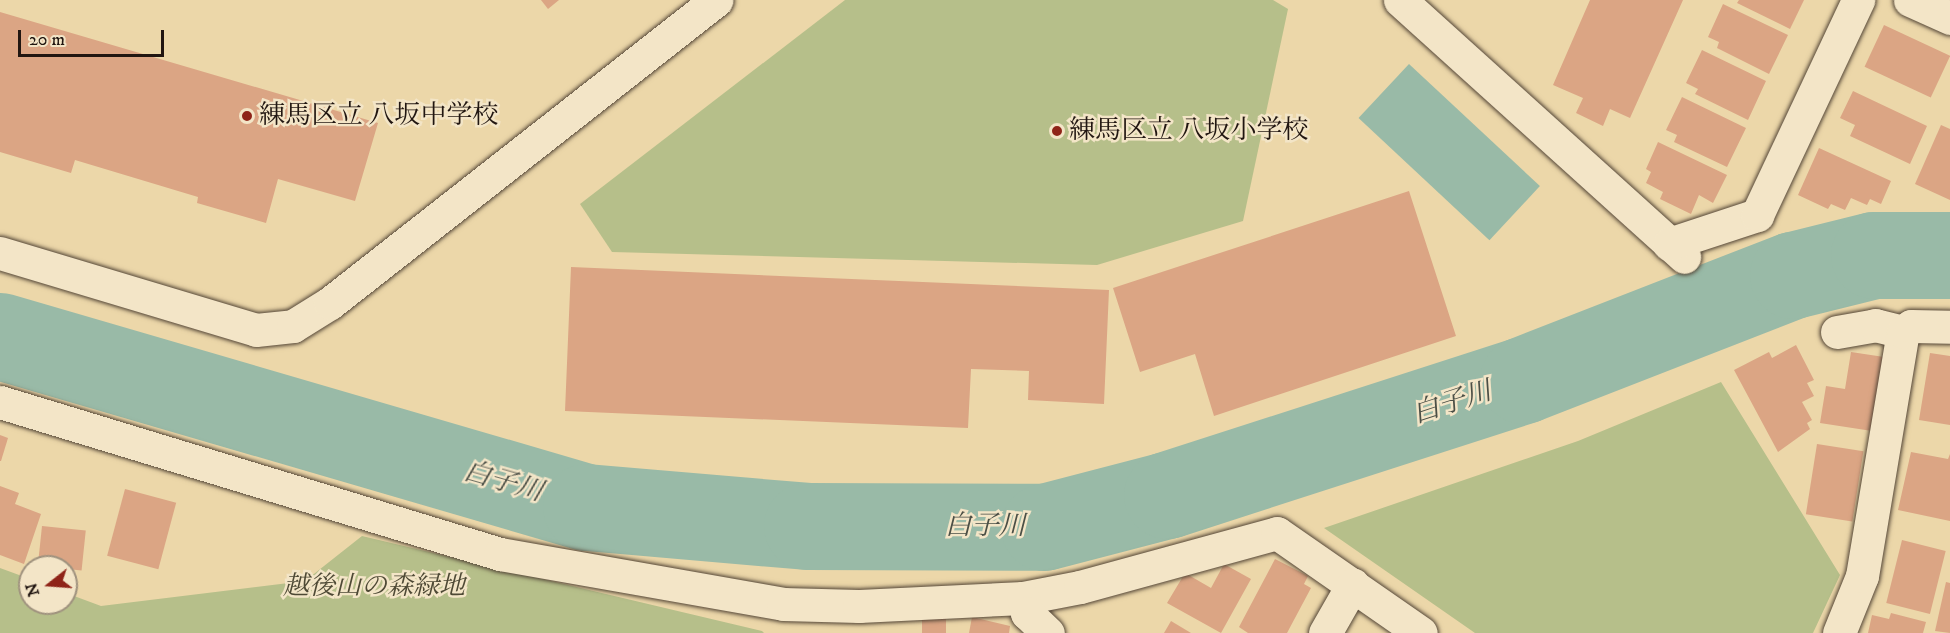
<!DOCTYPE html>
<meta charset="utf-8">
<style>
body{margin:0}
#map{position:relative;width:1950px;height:633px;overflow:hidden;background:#ecd7a9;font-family:"IM FELL DW Pica","Noto Serif JP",serif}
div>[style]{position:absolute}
.green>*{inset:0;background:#b6bf8a}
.water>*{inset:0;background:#99baa7;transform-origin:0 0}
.river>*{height:87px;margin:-43.5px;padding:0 43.5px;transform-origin:43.5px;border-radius:43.5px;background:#99baa7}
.building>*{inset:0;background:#dba584;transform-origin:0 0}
.roads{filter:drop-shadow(0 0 2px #544637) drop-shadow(0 0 2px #544637)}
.minor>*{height:33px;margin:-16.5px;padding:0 16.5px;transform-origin:16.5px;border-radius:16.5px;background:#f3e5c7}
.dots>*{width:16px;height:16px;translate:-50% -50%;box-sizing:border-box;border:3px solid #f3e5c7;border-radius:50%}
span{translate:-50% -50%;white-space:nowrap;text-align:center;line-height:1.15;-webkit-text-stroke:5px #f3e5c7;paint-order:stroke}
.poi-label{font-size:26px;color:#211611}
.left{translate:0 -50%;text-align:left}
.park-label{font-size:26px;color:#4e4935;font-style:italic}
.water-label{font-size:27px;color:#4b4f46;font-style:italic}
.north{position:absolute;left:18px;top:555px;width:60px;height:60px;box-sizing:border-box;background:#f3e5c7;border:2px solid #9f927e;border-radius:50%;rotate:253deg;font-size:16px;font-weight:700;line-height:24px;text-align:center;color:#211611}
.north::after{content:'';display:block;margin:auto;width:21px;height:27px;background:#8f2418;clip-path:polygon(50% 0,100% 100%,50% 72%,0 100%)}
.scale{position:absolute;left:18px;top:30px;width:146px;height:27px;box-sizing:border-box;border:3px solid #211611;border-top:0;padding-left:8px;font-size:18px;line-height:21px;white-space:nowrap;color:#211611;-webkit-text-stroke:4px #f3e5c7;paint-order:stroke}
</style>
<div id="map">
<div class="green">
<div style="clip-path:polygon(845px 0,1273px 0,1288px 9px,1243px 221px,1097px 265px,612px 252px,580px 204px)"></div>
<div style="clip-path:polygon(1721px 382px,1840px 575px,1813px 633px,1475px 633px,1324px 528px,1578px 441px)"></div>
<div style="clip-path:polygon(362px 536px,762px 631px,764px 633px,0 633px,0 568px,30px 579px,30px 603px,66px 603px,66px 593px,101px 606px,305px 581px)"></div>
</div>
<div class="water">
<div style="left:1409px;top:64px;width:179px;height:74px;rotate:43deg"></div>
</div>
<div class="river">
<div style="left:0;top:336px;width:610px;rotate:16.27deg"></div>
<div style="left:586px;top:507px;width:222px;rotate:4.9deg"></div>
<div style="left:807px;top:526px;width:237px;rotate:0.2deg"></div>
<div style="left:1044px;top:527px;width:127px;rotate:-14.6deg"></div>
<div style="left:1167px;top:495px;width:374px;rotate:-17.9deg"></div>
<div style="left:1523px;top:380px;width:290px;rotate:-21.3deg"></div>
<div style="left:1793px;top:275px;width:83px;rotate:-13.9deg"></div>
<div style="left:1874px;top:255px;width:76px"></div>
</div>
<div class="building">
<div style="clip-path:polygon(541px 0,559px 0,548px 9px)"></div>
<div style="clip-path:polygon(1590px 0,1683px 0,1630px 118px,1610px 109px,1603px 126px,1576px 113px,1583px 98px,1553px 85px)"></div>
<div style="clip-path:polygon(1739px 0,1804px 0,1790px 29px,1737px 3px)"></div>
<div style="clip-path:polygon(1723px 4px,1788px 35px,1769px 74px,1717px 48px,1719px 42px,1708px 37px)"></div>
<div style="clip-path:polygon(0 12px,378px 123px,355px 201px,278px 179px,266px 223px,197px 203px,198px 197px,75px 160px,71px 173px,0 152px)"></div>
<div style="left:1884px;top:25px;width:73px;height:46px;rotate:25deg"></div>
<div style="clip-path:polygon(1702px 50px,1766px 81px,1748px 120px,1695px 94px,1698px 89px,1686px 83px)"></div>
<div style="clip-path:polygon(1853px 91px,1927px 126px,1910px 164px,1850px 136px,1855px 125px,1840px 118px)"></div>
<div style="clip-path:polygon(1682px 97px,1746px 128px,1727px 167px,1674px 142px,1677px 135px,1666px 130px)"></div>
<div style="clip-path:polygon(1941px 125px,1950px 129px,1950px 200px,1915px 184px)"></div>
<div style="clip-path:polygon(1658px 142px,1727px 175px,1713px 203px,1699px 195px,1691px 214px,1660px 199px,1663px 192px,1646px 183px,1651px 172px,1646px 169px)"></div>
<div style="clip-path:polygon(1819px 148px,1891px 181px,1881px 204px,1870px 199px,1867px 205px,1851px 198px,1845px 210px,1831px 204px,1828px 209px,1798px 195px)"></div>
<div style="clip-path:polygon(1409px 191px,1456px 336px,1214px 416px,1195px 354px,1140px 372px,1113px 288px)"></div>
<div style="clip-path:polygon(571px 267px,1109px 290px,1104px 404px,1028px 400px,1029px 371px,971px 369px,968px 428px,565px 411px)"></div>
<div style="clip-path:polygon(1796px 345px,1814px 380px,1807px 383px,1814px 396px,1802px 402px,1812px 420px,1807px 423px,1810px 429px,1778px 452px,1734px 370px,1769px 352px,1772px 358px)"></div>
<div style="clip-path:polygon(1851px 352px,1884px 357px,1872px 431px,1820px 423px,1826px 386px,1845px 389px)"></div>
<div style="clip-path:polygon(1930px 353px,1950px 356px,1950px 425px,1919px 420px)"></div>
<div style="clip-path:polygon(0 435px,8px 438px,1px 461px,0 461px)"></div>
<div style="left:1817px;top:444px;width:47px;height:71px;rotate:9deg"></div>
<div style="clip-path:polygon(1911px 452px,1948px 459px,1950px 454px,1950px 521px,1898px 510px)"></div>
<div style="clip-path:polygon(0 486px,19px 493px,15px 504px,41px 514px,24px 564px,0 555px)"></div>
<div style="left:125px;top:489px;width:53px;height:69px;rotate:15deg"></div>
<div style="left:42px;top:526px;width:44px;height:40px;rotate:6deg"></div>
<div style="left:1902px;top:540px;width:45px;height:65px;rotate:14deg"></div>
<div style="clip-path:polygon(1275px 559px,1308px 576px,1304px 584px,1311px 588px,1287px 633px,1248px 633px,1239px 627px)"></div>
<div style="clip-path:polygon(1224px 564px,1251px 579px,1221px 633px,1167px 603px,1185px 573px,1211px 588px)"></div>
<div style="clip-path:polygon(1946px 582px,1950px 583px,1950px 633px,1935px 631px)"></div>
<div style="clip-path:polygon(1891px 613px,1926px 622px,1923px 633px,1868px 633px,1872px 615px,1889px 619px)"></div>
<div style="clip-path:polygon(972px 617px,1010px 626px,1009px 633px,969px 633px)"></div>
<div style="left:946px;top:618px;width:15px;height:24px;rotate:90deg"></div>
<div style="clip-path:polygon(1171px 621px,1191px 633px,1164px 633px)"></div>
</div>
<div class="roads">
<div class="minor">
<div style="left:1400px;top:0;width:383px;rotate:42.1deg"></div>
<div style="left:1910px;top:0;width:44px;rotate:24.2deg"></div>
<div style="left:1669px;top:244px;width:93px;rotate:-18.2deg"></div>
<div style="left:1757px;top:215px;width:238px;rotate:-64.8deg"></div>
<div style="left:0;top:253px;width:267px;rotate:16.7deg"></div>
<div style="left:256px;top:330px;width:37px;rotate:-6deg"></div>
<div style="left:293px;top:326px;width:44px;rotate:-31.9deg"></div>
<div style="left:330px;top:303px;width:491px;rotate:-38.1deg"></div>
<div style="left:1837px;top:332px;width:39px;rotate:-10deg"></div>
<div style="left:1875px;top:325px;width:29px;rotate:14deg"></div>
<div style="left:0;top:402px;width:523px;rotate:16.91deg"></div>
<div style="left:500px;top:554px;width:287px;rotate:10deg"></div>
<div style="left:783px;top:604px;width:76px;rotate:1.5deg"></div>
<div style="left:859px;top:606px;width:164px;rotate:-2.8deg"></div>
<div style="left:1023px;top:598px;width:58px;rotate:-10.9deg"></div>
<div style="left:1080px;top:587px;width:204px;rotate:-15.3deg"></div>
<div style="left:1277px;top:533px;width:175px;rotate:34.8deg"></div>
<div style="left:1023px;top:598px;width:16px;rotate:75deg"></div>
<div style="left:1027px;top:613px;width:29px;rotate:44deg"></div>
<div style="left:1325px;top:633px;width:56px;rotate:-60.3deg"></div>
<div style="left:1839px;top:633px;width:61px;rotate:-68deg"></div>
<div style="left:1862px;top:576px;width:247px;rotate:-80.5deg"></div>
<div style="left:1903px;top:332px;width:10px;rotate:-37deg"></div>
<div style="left:1911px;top:326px;width:39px;rotate:1deg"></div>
</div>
</div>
<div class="dots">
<div style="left:247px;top:116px;background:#8f2418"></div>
<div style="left:1057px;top:131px;background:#8f2418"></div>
</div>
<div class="poi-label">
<span class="left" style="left:259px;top:116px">練馬区立 八坂中学校</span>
<span class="left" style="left:1069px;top:131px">練馬区立 八坂小学校</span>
</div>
<div class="park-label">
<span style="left:374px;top:587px">越後山の森緑地</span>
</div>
<div class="water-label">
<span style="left:1452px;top:403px;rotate:-18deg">白子川</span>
<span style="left:503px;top:482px;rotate:16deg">白子川</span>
<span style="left:985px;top:527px">白子川</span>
</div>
<div class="north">N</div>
<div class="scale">20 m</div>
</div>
